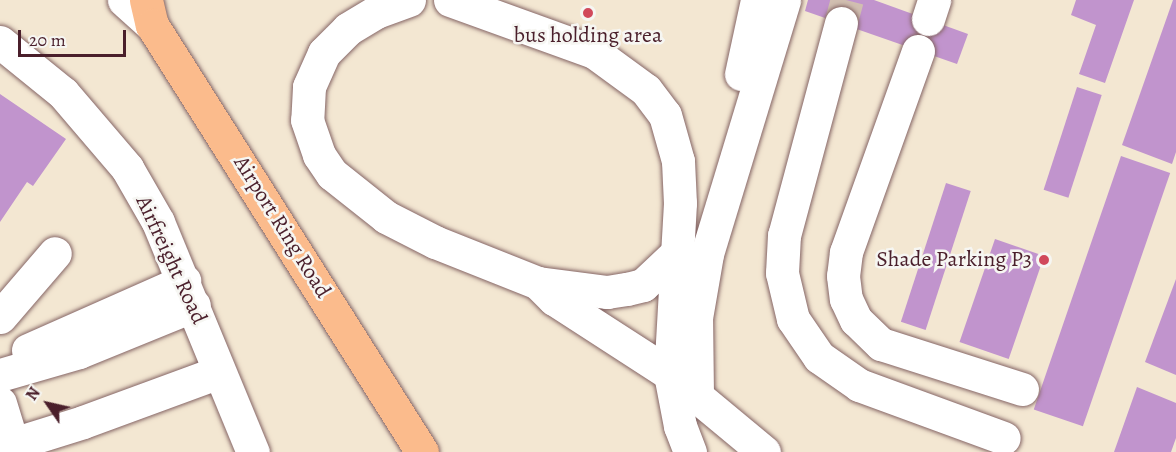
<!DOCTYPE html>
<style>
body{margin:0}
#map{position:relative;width:1176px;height:452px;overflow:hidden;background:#f3e7d2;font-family:Alegreya,serif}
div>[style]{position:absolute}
.building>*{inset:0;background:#c194cd;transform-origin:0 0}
.minor-tunnel>*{height:33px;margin-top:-16.5px;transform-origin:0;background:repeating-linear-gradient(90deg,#d1bfb1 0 33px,transparent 0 49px)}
.roads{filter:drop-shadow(0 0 2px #856565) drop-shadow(0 0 2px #856565)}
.minor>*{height:33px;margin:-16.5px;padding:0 16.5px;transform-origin:16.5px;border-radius:16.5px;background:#fff}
.major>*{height:33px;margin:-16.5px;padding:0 16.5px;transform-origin:16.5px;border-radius:16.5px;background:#fbbb8c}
.dots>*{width:16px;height:16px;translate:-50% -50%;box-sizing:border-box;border:3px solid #f6f6f2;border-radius:50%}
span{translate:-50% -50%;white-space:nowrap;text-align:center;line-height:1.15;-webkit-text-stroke:5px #f6f6f2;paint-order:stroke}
.poi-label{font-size:22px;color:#4a1f2b}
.right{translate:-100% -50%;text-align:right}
.street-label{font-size:22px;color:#4a1f2b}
.north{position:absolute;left:18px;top:374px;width:60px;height:60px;-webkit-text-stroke:4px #f6f6f2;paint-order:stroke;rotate:304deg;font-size:16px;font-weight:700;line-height:24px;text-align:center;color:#4a1f2b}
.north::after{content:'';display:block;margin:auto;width:21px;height:27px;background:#4a1f2b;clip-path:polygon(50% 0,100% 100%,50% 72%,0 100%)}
.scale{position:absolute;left:18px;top:30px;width:108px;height:27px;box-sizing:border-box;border:3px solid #4a1f2b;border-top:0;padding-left:8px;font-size:18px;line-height:21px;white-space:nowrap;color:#4a1f2b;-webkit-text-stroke:4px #f6f6f2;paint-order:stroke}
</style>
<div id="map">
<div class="building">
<div style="clip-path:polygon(808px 0,874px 0,968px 34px,957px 64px,805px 11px)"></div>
<div style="clip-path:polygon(1076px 0,1134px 0,1105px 83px,1079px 74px,1096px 25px,1071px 15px)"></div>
<div style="clip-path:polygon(1173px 0,1176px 0,1176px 152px,1172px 164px,1122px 145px)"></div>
<div style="left:1077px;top:87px;width:26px;height:108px;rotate:18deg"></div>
<div style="clip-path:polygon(0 94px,66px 139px,33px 186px,27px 182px,0 222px)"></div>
<div style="left:1121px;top:156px;width:52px;height:268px;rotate:19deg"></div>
<div style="left:946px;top:183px;width:26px;height:146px;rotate:18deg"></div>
<div style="left:995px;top:239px;width:52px;height:109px;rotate:19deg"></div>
<div style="clip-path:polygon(1176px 279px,1176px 375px,1145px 362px)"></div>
<div style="clip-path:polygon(1137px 387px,1176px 403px,1176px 438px,1171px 452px,1114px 452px)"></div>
</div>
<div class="minor-tunnel">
<div style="left:841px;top:23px;width:24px;rotate:-75deg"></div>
</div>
<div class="roads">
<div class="minor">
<div style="left:124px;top:0;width:38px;rotate:42deg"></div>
<div style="left:409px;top:0;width:35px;rotate:160deg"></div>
<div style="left:376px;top:12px;width:33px;rotate:149deg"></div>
<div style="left:348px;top:29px;width:34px;rotate:135deg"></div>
<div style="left:324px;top:53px;width:37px;rotate:114deg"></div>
<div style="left:309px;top:87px;width:33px;rotate:93deg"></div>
<div style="left:307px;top:120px;width:37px;rotate:71deg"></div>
<div style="left:319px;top:155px;width:23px;rotate:56deg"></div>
<div style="left:332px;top:174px;width:69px;rotate:38.5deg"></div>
<div style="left:386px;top:217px;width:55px;rotate:27deg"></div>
<div style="left:435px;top:242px;width:111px;rotate:21.7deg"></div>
<div style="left:538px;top:283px;width:23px;rotate:45deg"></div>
<div style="left:554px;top:299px;width:138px;rotate:32.9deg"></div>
<div style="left:670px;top:374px;width:122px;rotate:39.7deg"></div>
<div style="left:450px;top:0;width:153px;rotate:19.9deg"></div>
<div style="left:594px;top:52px;width:64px;rotate:36.2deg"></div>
<div style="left:646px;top:90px;width:31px;rotate:53deg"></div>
<div style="left:665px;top:115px;width:48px;rotate:74.2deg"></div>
<div style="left:678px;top:161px;width:42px;rotate:87.3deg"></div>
<div style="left:680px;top:203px;width:171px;rotate:93.3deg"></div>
<div style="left:670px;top:374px;width:53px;rotate:79.1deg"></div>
<div style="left:680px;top:426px;width:28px;rotate:69deg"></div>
<div style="left:928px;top:19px;width:20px;rotate:-72deg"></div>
<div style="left:841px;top:23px;width:220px;rotate:105deg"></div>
<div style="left:784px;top:235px;width:38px;rotate:93deg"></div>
<div style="left:782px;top:273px;width:47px;rotate:76.6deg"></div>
<div style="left:793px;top:319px;width:46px;rotate:55.6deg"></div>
<div style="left:819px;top:357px;width:49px;rotate:35deg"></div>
<div style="left:859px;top:385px;width:154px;rotate:20.1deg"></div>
<div style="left:0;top:42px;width:81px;rotate:39deg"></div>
<div style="left:63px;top:93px;width:99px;rotate:49.5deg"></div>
<div style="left:127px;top:168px;width:62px;rotate:60.1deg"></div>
<div style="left:158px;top:222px;width:249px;rotate:67.6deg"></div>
<div style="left:918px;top:51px;width:214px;rotate:109.7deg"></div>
<div style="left:846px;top:252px;width:24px;rotate:97deg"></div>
<div style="left:843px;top:276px;width:23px;rotate:83deg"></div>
<div style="left:846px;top:299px;width:23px;rotate:65deg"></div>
<div style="left:856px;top:320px;width:35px;rotate:44deg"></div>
<div style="left:881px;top:344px;width:148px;rotate:17.7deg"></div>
<div style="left:741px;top:74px;width:76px;rotate:-77.8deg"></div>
<div style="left:538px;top:283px;width:70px;rotate:7.4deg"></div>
<div style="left:607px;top:292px;width:20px;rotate:-9deg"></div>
<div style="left:627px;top:289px;width:16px;rotate:-14deg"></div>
<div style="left:643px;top:285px;width:50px;rotate:-43.4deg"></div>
<div style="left:0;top:317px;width:84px;rotate:-49.3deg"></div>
<div style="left:28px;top:350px;width:171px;rotate:-23.9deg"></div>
<div style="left:0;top:375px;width:82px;rotate:-16.2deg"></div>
<div style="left:79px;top:352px;width:124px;rotate:-22.2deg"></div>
<div style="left:697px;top:395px;width:77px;rotate:-90.7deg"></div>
<div style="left:696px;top:318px;width:65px;rotate:-80.2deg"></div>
<div style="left:707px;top:254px;width:265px;rotate:-73.1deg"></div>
<div style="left:0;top:403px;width:51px;rotate:73deg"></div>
<div style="left:0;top:441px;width:13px;rotate:13deg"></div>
<div style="left:13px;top:444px;width:73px;rotate:-17.4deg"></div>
<div style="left:83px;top:422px;width:145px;rotate:-20.2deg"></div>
</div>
<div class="major">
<div style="left:146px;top:0;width:26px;rotate:77deg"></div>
<div style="left:152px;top:25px;width:505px;rotate:57.69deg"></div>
</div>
</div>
<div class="dots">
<div style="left:588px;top:13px;background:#d1495b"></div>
<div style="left:1044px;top:260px;background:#d1495b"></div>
</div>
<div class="poi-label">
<span style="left:588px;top:36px">bus holding area</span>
<span class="right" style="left:1032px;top:260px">Shade Parking P3</span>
</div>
<div class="street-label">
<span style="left:282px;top:227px;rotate:58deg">Airport Ring Road</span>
<span style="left:171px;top:260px;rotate:65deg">Airfreight Road</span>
</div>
<div class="north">N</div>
<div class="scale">20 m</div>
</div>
